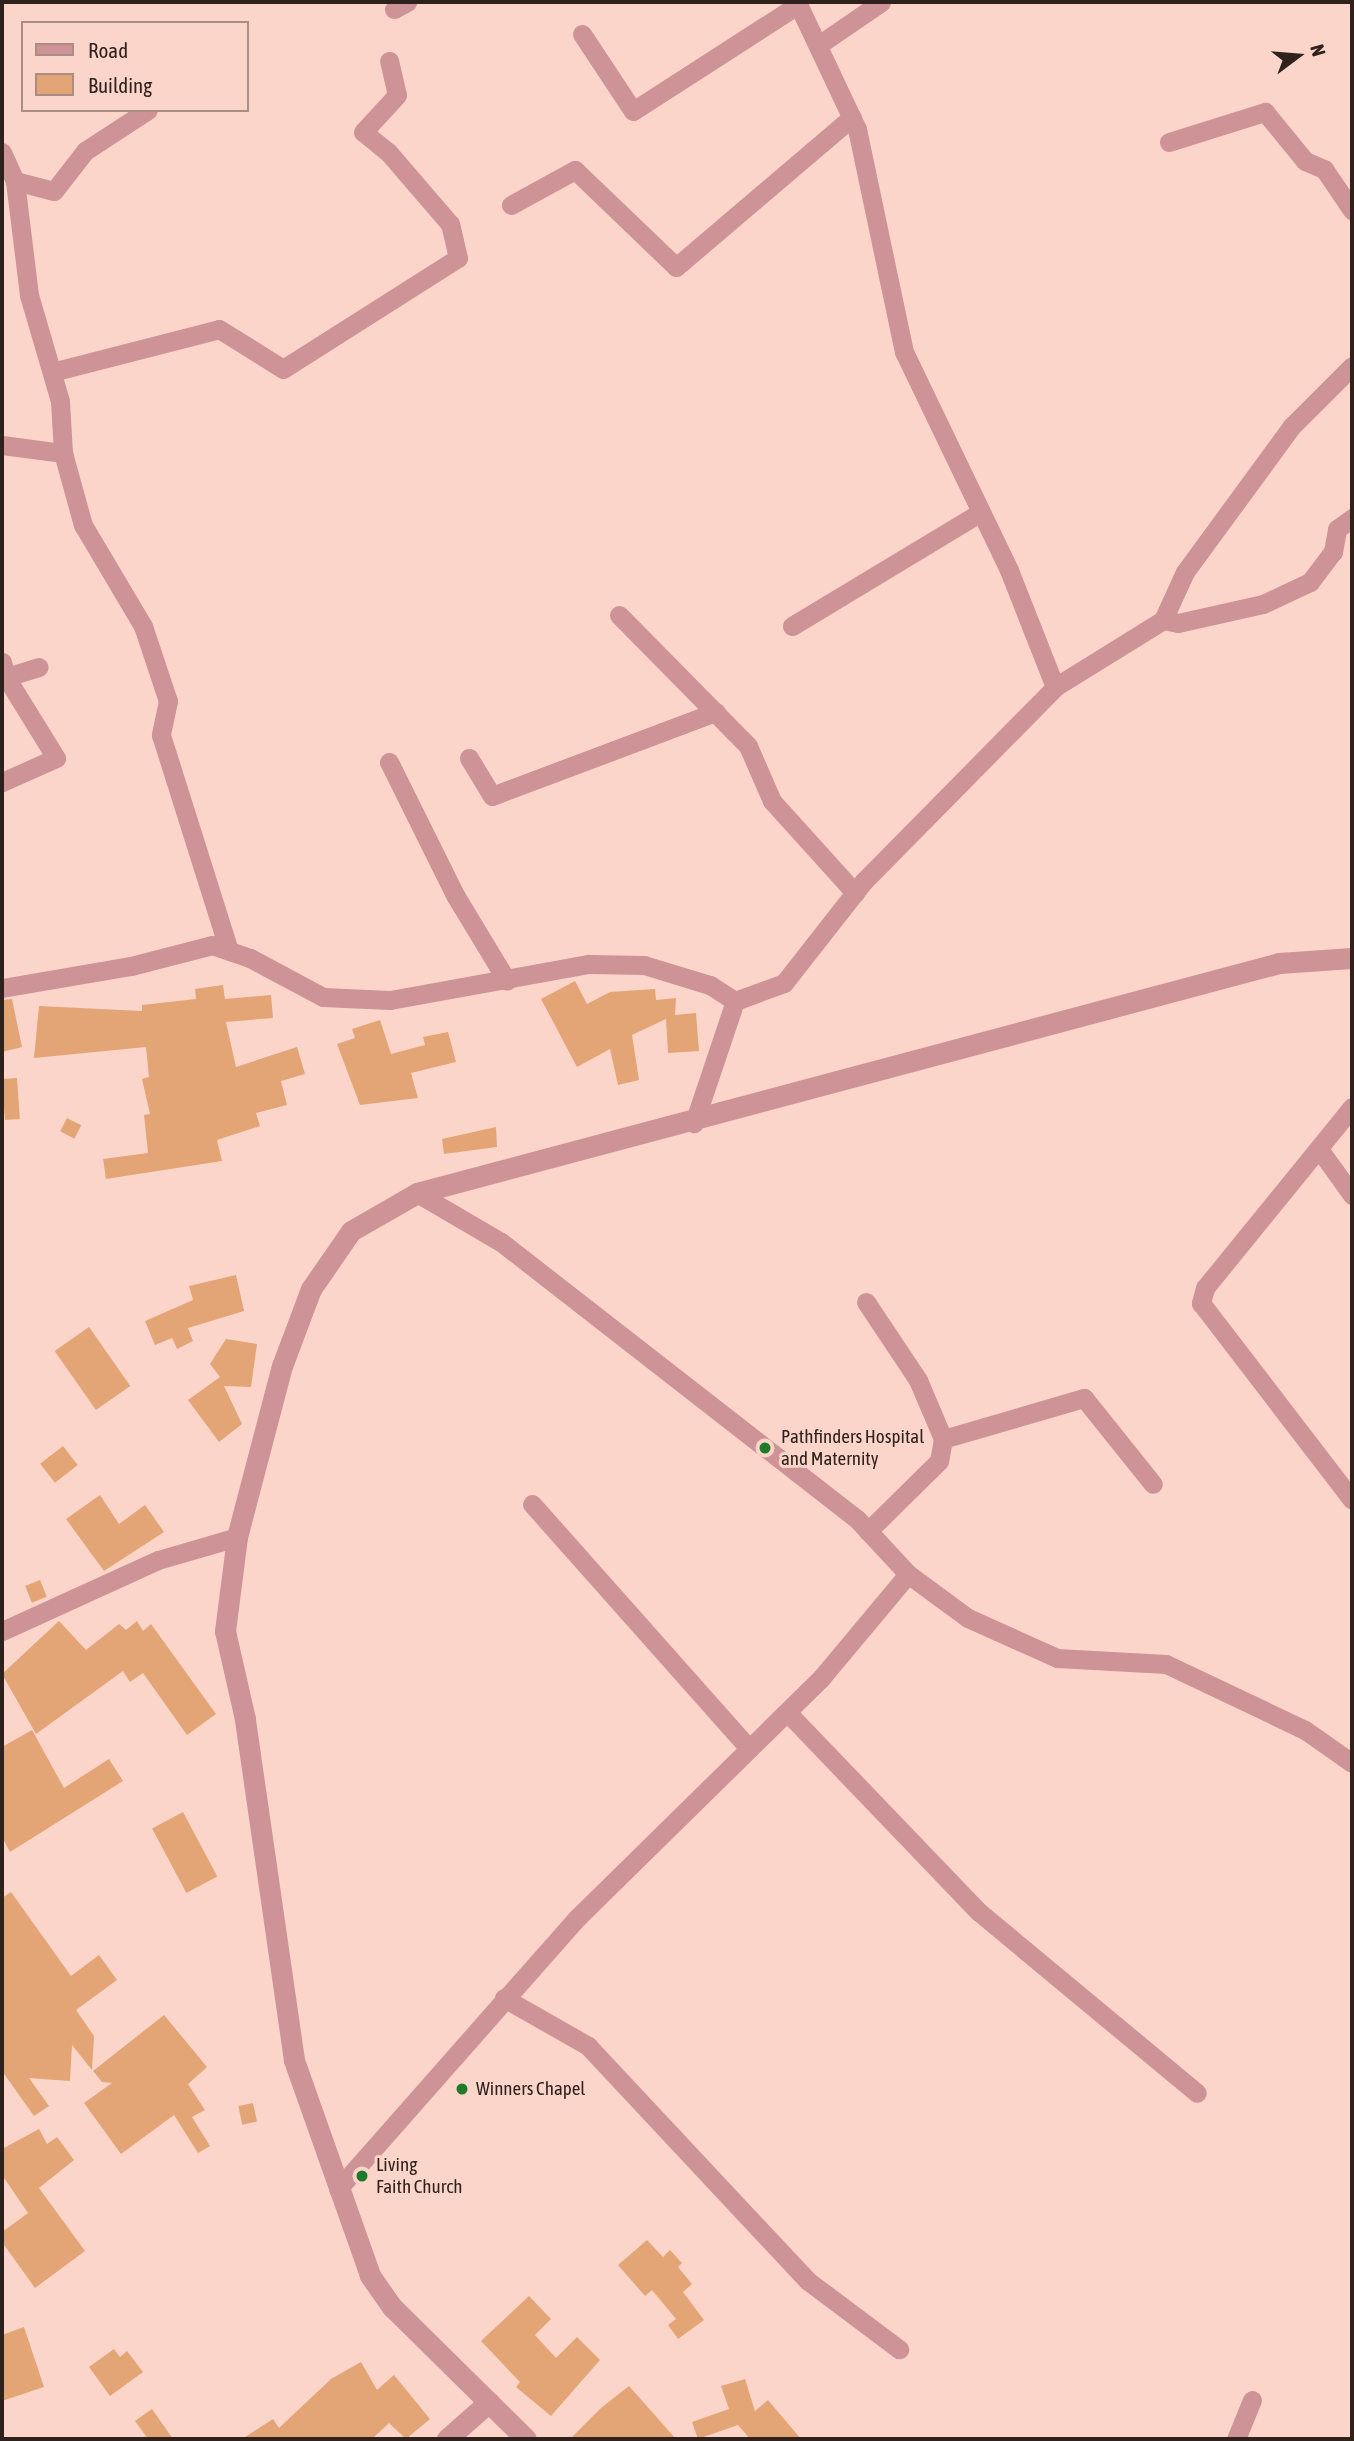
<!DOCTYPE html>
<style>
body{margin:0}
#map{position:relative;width:1354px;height:2441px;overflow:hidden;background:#fcd5ca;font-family:"Asap Condensed",sans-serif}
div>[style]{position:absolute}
.building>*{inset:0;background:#e3a576;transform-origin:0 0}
.minor>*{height:19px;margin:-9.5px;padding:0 9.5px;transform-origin:9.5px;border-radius:9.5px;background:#cd9397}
.tertiary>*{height:21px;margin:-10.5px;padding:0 10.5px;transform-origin:10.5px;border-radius:10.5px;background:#cd9397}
.dots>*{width:19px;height:19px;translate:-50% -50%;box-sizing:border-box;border:4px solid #fcd5ca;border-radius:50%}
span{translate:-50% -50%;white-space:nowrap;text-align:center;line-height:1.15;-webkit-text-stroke:6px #fcd5ca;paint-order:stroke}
.poi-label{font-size:19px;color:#2f221d}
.left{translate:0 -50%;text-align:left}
.frame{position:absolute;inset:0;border:4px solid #2f221d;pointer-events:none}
.legend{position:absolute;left:21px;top:21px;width:228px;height:91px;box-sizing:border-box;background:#fcd5ca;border:2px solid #aa8d85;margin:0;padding:9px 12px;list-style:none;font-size:21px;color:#2f221d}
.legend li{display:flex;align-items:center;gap:14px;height:35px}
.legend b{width:35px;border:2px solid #aa8d85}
.north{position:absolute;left:1263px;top:21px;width:70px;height:70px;-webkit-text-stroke:5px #fcd5ca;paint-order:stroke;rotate:74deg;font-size:19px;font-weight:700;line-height:28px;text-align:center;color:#2f221d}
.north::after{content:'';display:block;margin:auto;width:24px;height:32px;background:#2f221d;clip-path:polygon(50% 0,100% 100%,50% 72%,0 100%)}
</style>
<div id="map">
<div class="building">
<div style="clip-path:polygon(575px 981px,587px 1004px,610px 992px,655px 989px,656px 1000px,676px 998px,675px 1015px,696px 1013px,699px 1051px,668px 1053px,666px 1019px,632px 1035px,639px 1080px,618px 1085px,610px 1049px,577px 1067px,541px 999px)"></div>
<div style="clip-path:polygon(223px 985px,225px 999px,271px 995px,273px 1018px,226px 1022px,236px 1067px,297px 1047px,305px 1074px,281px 1081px,287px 1105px,256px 1113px,260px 1126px,217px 1140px,222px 1161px,106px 1179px,103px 1159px,148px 1153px,144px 1115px,150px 1114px,142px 1079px,149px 1077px,146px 1047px,34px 1058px,39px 1006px,142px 1011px,142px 1005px,196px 999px,195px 989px)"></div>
<div style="clip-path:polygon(12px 999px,22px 1047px,2px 1052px,2px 1000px)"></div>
<div style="clip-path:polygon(380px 1020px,391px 1054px,425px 1045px,423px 1037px,448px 1032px,456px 1062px,411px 1073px,418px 1098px,360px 1105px,337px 1044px,355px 1038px,352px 1029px)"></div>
<div style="left:17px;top:1078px;width:41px;height:15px;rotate:86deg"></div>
<div style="left:67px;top:1118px;width:16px;height:15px;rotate:27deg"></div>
<div style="clip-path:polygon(496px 1127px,497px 1147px,444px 1154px,442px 1139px)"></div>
<div style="clip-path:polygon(236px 1275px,244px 1311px,188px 1328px,193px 1341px,177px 1349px,172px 1338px,155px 1345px,145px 1321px,193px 1300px,189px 1286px)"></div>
<div style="left:89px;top:1327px;width:72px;height:42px;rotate:55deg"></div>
<div style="clip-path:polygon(226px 1339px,257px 1344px,251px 1387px,224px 1386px,242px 1424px,219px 1442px,188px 1400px,220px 1377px,210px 1364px)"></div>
<div style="left:63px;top:1446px;width:24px;height:29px;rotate:52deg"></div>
<div style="clip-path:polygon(100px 1495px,119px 1524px,145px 1505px,164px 1532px,104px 1571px,66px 1519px)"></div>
<div style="left:40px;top:1580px;width:18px;height:16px;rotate:68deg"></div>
<div style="clip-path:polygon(59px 1621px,86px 1650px,119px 1624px,126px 1630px,137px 1621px,143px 1631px,151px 1624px,216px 1714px,187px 1735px,143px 1673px,130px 1682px,123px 1671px,36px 1734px,2px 1674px)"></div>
<div style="clip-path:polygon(32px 1730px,64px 1788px,109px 1759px,123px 1781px,10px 1852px,2px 1837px,2px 1747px)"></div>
<div style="left:183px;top:1812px;width:73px;height:35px;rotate:62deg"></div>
<div style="clip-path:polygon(11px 1892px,71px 1976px,99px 1955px,117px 1980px,76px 2010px,94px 2036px,92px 2070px,72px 2045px,70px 2081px,29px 2078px,49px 2106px,34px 2116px,2px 2071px,2px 1898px)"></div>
<div style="clip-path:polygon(164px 2015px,207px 2067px,188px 2084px,205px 2110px,192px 2117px,210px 2146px,198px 2153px,174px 2115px,121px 2154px,84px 2103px,112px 2083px,102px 2082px,93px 2071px)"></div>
<div style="left:253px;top:2103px;width:19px;height:15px;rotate:78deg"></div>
<div style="clip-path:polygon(39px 2129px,47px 2144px,57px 2137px,74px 2160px,39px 2188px,85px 2251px,35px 2288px,2px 2242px,2px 2232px,28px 2213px,2px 2175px,2px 2149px)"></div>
<div style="clip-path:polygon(647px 2240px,663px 2257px,670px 2250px,682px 2263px,678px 2267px,692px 2284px,683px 2292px,704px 2320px,678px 2339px,668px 2325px,676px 2319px,652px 2290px,645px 2296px,618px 2265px)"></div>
<div style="clip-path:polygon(529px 2296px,551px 2319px,535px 2335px,556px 2358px,577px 2337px,600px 2360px,551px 2416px,516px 2387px,520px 2382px,481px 2341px)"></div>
<div style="clip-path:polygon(24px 2327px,44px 2387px,2px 2401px,2px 2335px)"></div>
<div style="clip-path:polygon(114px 2349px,120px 2357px,127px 2351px,143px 2372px,110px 2396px,89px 2367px)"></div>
<div style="clip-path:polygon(361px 2362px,377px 2390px,394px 2375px,430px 2419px,406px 2439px,389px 2423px,372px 2439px,242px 2439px,273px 2419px,279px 2428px,331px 2379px)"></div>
<div style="clip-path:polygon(745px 2379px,755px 2411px,768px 2400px,801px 2439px,750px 2439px,738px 2425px,698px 2439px,692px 2422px,729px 2409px,721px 2386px)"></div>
<div style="clip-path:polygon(629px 2386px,676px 2439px,570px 2439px,601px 2408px)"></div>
<div style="clip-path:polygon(152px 2409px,173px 2439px,148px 2439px,135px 2421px)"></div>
</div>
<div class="minor">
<div style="left:394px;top:9px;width:15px;rotate:-28deg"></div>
<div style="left:582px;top:34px;width:92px;rotate:56.5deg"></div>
<div style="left:633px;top:111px;width:197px;rotate:-32.8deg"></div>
<div style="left:820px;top:44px;width:74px;rotate:-34.5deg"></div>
<div style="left:1169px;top:142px;width:101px;rotate:-17.4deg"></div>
<div style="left:1265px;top:112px;width:63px;rotate:50.8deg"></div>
<div style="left:1305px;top:161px;width:21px;rotate:23deg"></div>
<div style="left:1324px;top:169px;width:50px;rotate:55.7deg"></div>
<div style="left:2px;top:152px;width:32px;rotate:66deg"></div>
<div style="left:15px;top:181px;width:115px;rotate:83deg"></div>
<div style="left:29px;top:295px;width:110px;rotate:73.7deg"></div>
<div style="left:60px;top:401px;width:52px;rotate:86.7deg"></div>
<div style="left:63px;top:453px;width:75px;rotate:74.5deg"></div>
<div style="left:83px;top:525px;width:117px;rotate:59.3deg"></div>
<div style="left:143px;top:626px;width:79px;rotate:71.6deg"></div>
<div style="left:168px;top:701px;width:35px;rotate:102deg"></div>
<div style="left:161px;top:735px;width:226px;rotate:72.5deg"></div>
<div style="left:15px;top:181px;width:40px;rotate:14.4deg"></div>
<div style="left:54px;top:191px;width:51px;rotate:-52.2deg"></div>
<div style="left:85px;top:151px;width:75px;rotate:-33.1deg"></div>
<div style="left:511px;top:205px;width:73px;rotate:-28.7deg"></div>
<div style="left:575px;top:170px;width:140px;rotate:43.8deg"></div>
<div style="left:676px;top:267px;width:231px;rotate:-40.4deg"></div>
<div style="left:52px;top:372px;width:172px;rotate:-14.4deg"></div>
<div style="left:219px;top:329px;width:75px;rotate:32deg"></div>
<div style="left:283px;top:369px;width:207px;rotate:-32.4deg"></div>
<div style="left:458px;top:258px;width:35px;rotate:-103deg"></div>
<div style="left:450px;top:224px;width:94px;rotate:-130.7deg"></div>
<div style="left:389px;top:153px;width:33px;rotate:-141deg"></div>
<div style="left:363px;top:132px;width:50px;rotate:-47.4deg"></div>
<div style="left:397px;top:95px;width:35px;rotate:-103deg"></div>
<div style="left:2px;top:445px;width:62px;rotate:7.5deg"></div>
<div style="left:619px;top:615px;width:184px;rotate:45.4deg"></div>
<div style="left:748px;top:746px;width:60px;rotate:66.4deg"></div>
<div style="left:772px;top:801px;width:124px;rotate:47.9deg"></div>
<div style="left:1163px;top:620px;width:15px;rotate:11deg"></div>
<div style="left:1178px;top:623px;width:87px;rotate:-12.6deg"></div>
<div style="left:1263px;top:604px;width:52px;rotate:-25.1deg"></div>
<div style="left:1310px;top:582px;width:38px;rotate:-53deg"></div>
<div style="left:1333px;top:552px;width:23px;rotate:-80deg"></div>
<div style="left:1337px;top:529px;width:19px;rotate:-36deg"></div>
<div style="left:792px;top:626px;width:217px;rotate:-31.1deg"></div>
<div style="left:2px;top:662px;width:16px;rotate:75deg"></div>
<div style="left:6px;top:677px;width:34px;rotate:-17deg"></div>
<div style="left:1055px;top:687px;width:127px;rotate:-31.8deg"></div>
<div style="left:1163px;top:620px;width:53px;rotate:-65.4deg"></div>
<div style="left:1185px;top:572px;width:180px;rotate:-53.8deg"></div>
<div style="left:1291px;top:427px;width:86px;rotate:-45deg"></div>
<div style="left:469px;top:758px;width:44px;rotate:58.8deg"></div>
<div style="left:492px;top:796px;width:239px;rotate:-20.6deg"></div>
<div style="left:389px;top:762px;width:148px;rotate:63.6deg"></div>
<div style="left:455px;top:895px;width:100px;rotate:58.8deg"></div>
<div style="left:2px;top:782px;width:59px;rotate:-24deg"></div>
<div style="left:56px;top:758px;width:95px;rotate:-121.7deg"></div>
<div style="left:2px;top:988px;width:131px;rotate:-9.7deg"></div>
<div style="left:131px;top:966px;width:84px;rotate:-14.5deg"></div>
<div style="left:212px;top:945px;width:40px;rotate:18.9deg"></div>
<div style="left:250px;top:958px;width:83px;rotate:28.1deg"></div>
<div style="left:323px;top:997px;width:67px;rotate:2.6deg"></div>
<div style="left:390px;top:1000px;width:202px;rotate:-10.3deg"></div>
<div style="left:589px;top:964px;width:55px;rotate:1deg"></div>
<div style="left:644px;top:965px;width:69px;rotate:16.9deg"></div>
<div style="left:710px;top:985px;width:30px;rotate:33deg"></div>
<div style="left:735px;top:1001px;width:129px;rotate:108.6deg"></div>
<div style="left:735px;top:1001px;width:52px;rotate:-20.2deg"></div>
<div style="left:784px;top:983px;width:130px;rotate:-51.9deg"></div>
<div style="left:864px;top:881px;width:272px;rotate:-45.4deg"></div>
<div style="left:1055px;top:687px;width:126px;rotate:-111.5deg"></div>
<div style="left:1009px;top:570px;width:242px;rotate:-115.7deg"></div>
<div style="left:904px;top:352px;width:228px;rotate:-101.9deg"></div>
<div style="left:857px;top:129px;width:140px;rotate:-115.3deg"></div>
<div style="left:1352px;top:1107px;width:233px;rotate:129.1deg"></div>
<div style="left:1205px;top:1288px;width:16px;rotate:105deg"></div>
<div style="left:1201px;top:1303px;width:248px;rotate:52.5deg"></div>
<div style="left:1319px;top:1149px;width:57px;rotate:54.3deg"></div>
<div style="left:417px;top:1193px;width:97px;rotate:30.3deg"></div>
<div style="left:501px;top:1242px;width:451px;rotate:37.9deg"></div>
<div style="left:857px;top:1519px;width:75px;rotate:47.2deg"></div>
<div style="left:908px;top:1574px;width:74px;rotate:36.3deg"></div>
<div style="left:968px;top:1618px;width:98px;rotate:24.2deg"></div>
<div style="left:1057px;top:1658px;width:109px;rotate:3.2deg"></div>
<div style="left:1166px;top:1664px;width:154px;rotate:25.4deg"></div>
<div style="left:1305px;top:1730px;width:57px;rotate:35.1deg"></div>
<div style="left:866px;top:1302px;width:94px;rotate:56.3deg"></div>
<div style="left:918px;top:1380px;width:64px;rotate:67deg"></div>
<div style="left:943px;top:1439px;width:22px;rotate:100deg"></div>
<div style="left:939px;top:1461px;width:100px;rotate:135.4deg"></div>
<div style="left:943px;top:1439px;width:147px;rotate:-16.2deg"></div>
<div style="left:1084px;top:1398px;width:110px;rotate:51.3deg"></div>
<div style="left:532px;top:1504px;width:327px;rotate:48.4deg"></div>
<div style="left:2px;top:1631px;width:171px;rotate:-24.5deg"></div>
<div style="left:158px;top:1560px;width:82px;rotate:-16.2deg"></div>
<div style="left:787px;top:1712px;width:277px;rotate:46.2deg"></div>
<div style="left:979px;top:1912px;width:283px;rotate:39.7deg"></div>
<div style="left:504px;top:1998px;width:97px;rotate:29.7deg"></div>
<div style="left:588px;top:2046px;width:322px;rotate:46.9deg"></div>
<div style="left:808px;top:2281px;width:114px;rotate:36.8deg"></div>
<div style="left:338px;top:2189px;width:361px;rotate:-48.6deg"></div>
<div style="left:577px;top:1918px;width:344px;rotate:-44.5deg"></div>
<div style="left:822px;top:1677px;width:134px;rotate:-50.1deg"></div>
<div style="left:1236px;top:2439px;width:42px;rotate:-67.7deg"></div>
</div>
<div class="tertiary">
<div style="left:447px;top:2439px;width:56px;rotate:-41.4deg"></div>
<div style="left:526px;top:2439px;width:188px;rotate:-135.4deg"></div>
<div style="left:392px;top:2307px;width:39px;rotate:-125deg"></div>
<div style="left:370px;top:2275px;width:228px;rotate:-109.5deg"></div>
<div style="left:294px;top:2060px;width:345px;rotate:-98.2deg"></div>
<div style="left:245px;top:1719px;width:90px;rotate:-102.8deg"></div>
<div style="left:225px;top:1631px;width:95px;rotate:-82.7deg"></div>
<div style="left:237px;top:1537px;width:177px;rotate:-75.3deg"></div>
<div style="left:282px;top:1366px;width:82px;rotate:-69.4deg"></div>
<div style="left:311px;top:1289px;width:70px;rotate:-55.4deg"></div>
<div style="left:351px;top:1231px;width:76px;rotate:-29.9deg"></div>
<div style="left:417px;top:1193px;width:892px;rotate:-14.94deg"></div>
<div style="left:1279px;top:963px;width:73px;rotate:-3.9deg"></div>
</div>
<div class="dots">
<div style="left:765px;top:1448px;background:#217a29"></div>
<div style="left:462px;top:2089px;background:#217a29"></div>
<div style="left:362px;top:2176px;background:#217a29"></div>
</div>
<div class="poi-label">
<span class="left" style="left:781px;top:1448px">Pathfinders Hospital<br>and Maternity</span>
<span class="left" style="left:476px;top:2089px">Winners Chapel</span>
<span class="left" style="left:376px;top:2176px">Living<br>Faith Church</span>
</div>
<div class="frame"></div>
<ul class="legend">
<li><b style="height:9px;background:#cd9397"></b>Road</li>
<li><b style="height:19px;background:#e3a576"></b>Building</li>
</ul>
<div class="north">N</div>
</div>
